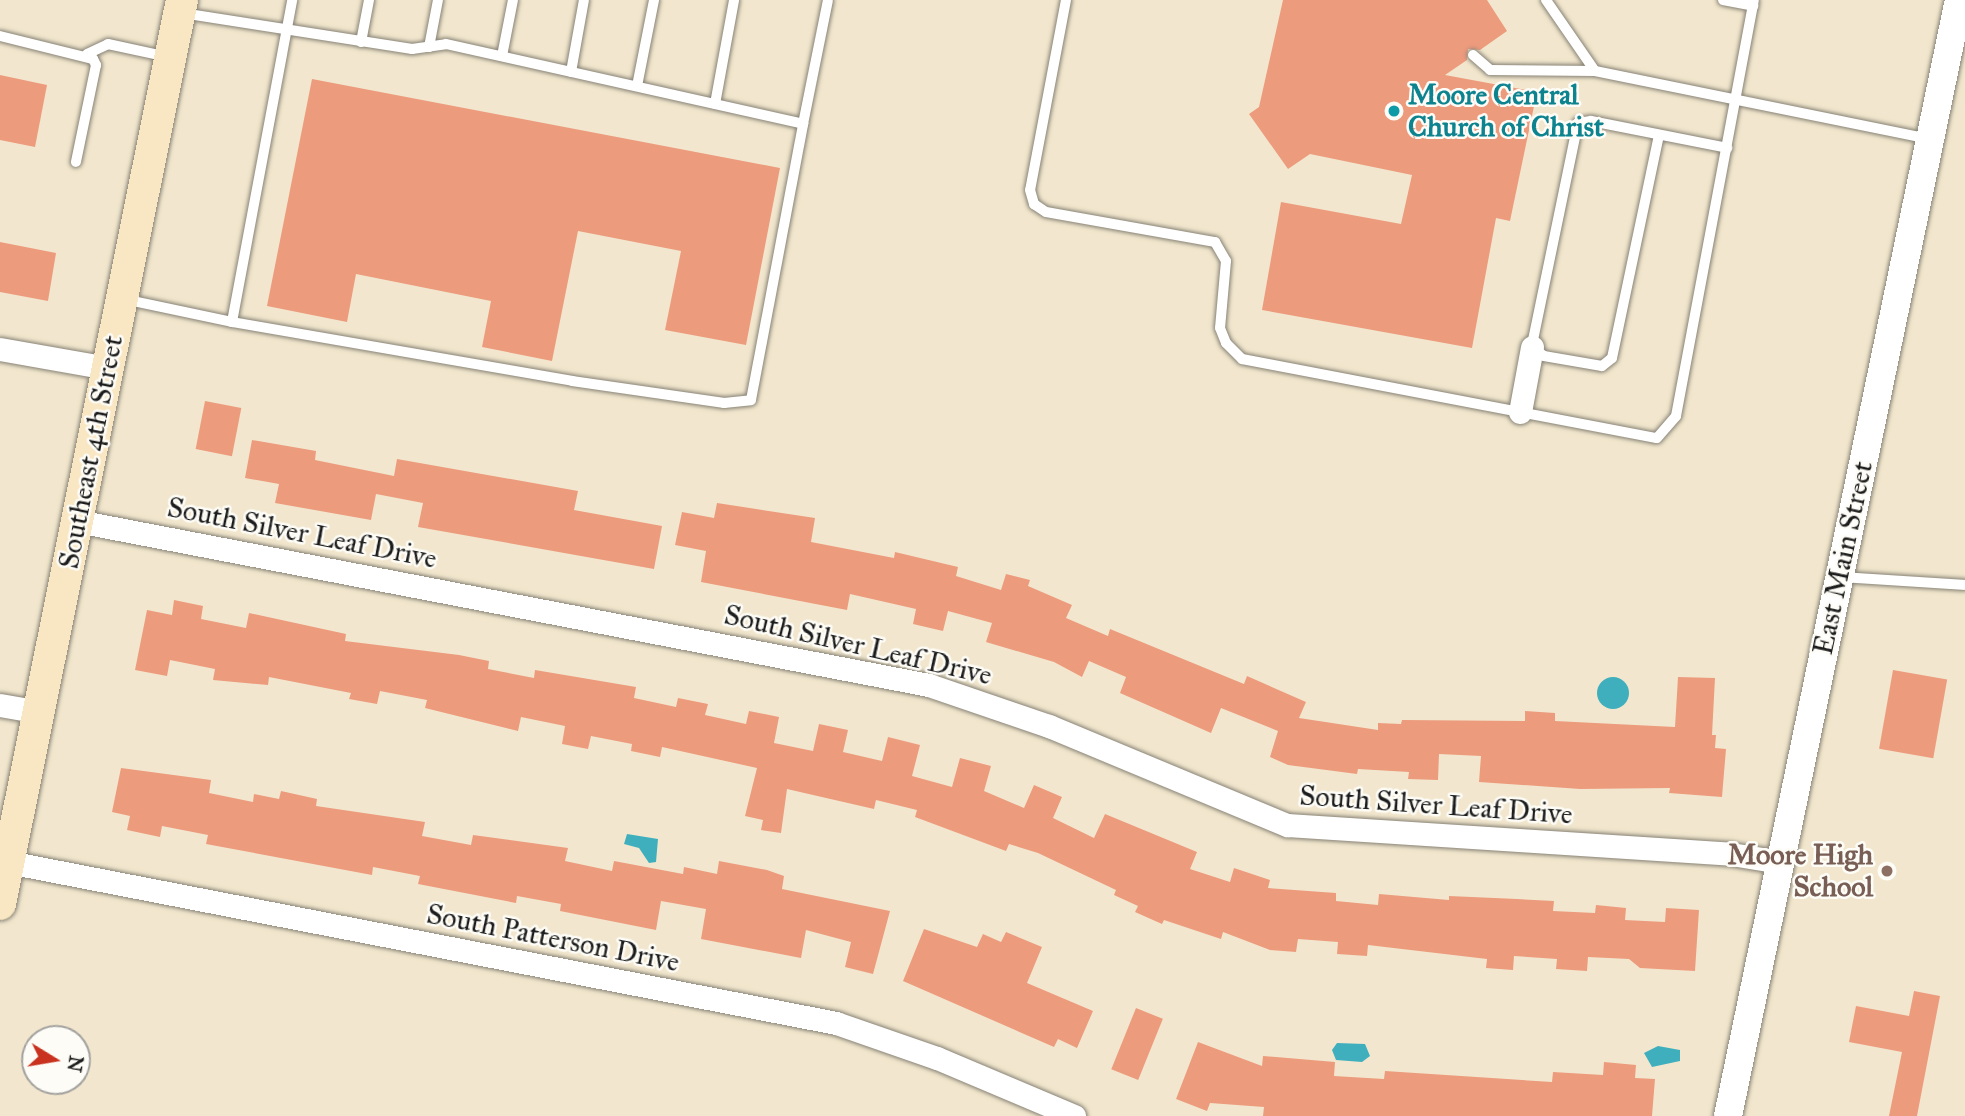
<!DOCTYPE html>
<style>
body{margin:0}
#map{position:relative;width:1965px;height:1116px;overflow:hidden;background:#f2e7ce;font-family:"IM FELL Great Primer",serif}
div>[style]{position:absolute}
.water>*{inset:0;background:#40afbd}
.round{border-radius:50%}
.building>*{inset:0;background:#ed9b7d;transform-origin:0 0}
.roads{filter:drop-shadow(0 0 2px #878275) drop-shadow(0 0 2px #878275)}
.service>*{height:10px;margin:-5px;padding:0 5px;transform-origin:5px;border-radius:5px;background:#fff}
.minor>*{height:23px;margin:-11.5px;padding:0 11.5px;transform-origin:11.5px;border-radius:11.5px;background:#fff}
.tertiary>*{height:28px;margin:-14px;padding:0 14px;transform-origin:14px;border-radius:14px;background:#fff}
.secondary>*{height:32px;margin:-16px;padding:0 16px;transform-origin:16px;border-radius:16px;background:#f9e7c3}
.dots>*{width:19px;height:19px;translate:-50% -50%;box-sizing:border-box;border:4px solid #fdfcf7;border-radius:50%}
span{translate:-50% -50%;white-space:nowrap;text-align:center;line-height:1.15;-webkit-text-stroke:5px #fdfcf7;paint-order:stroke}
.culture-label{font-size:28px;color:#0d838f;font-weight:700}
.left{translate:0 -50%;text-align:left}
.street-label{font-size:28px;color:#1c1c1c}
.education-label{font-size:28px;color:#785e54;font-weight:700}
.right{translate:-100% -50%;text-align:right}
.north{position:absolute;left:21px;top:1025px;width:70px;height:70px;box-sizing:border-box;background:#fdfcf7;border:2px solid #a3a29f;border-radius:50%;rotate:101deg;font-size:19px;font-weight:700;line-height:28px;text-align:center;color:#1c1c1c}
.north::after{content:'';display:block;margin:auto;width:24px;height:32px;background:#c8321e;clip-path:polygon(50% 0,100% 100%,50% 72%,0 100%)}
</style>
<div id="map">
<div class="water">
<div class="round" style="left:1597px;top:677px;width:32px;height:32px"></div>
<div style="clip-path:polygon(627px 834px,658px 839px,656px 862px,649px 863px,639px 848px,624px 844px)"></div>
<div style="clip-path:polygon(1337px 1043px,1365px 1044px,1370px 1056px,1362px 1062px,1336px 1060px,1332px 1050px)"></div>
<div style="clip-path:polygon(1658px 1046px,1680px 1050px,1680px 1061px,1652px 1067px,1644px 1053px)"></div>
</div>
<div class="building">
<div style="clip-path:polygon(1283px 0,1487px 0,1507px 31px,1480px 50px,1468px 49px,1467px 60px,1445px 75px,1537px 92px,1510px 221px,1496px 218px,1472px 348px,1262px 310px,1281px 202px,1401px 224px,1412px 175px,1310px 154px,1288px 169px,1249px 114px,1259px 107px)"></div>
<div style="clip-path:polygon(0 75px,47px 85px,35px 147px,0 140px)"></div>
<div style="clip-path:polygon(312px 79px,780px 168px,746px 345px,665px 330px,681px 251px,578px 231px,552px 361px,482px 347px,491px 301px,356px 274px,347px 322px,267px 306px)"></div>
<div style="clip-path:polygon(0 242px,56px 253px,48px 301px,0 292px)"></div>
<div style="left:205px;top:401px;width:37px;height:49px;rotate:11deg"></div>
<div style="clip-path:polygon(252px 440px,316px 451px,315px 460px,394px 476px,397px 459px,578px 491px,574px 510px,662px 526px,654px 569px,418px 527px,423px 503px,376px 494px,371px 520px,275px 503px,279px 484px,245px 478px)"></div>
<div style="clip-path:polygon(717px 503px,815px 518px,811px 542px,894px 558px,895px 552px,958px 567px,956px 576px,1001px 590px,1006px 574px,1030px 580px,1028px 586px,1072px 605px,1066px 618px,1108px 636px,1110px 629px,1244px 684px,1247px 676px,1306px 702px,1299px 718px,1378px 730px,1378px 723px,1401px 724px,1402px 720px,1525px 721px,1525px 711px,1555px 713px,1555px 721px,1675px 727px,1678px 677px,1715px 678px,1712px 735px,1716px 735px,1715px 748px,1726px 749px,1722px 797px,1669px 793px,1670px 788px,1580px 789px,1479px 782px,1481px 756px,1439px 754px,1438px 780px,1408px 779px,1409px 772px,1358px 769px,1357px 774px,1288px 765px,1270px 757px,1278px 731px,1221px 708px,1211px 733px,1120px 693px,1126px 677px,1089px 661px,1082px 677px,1054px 662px,986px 642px,992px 623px,948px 611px,943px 631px,913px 624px,916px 609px,850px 594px,847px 610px,701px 582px,706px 551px,675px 545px,682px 512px,714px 518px)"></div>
<div style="clip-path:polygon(174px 600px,203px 606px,201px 619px,246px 628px,249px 613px,346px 634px,345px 641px,459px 655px,489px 661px,488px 669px,534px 678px,535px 670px,636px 687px,634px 698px,676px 707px,678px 698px,708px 704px,705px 715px,746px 724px,749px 711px,779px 717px,774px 743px,813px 751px,819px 724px,848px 730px,843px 752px,882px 761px,888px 737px,920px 745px,912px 776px,952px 787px,960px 758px,991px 766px,984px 791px,1024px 808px,1034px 785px,1062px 797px,1053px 818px,1094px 838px,1105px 814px,1197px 852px,1190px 869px,1230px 882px,1234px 868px,1270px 880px,1268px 888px,1336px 893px,1336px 901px,1378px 905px,1379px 894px,1449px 900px,1449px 896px,1517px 899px,1554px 901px,1553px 911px,1595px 913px,1596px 905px,1626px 908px,1625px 920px,1665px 922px,1666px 908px,1699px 910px,1695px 971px,1640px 968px,1629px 959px,1588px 957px,1587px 971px,1556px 969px,1557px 959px,1514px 956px,1513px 970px,1486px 968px,1487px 959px,1368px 945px,1367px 956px,1337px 954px,1338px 942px,1298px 939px,1296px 952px,1270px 950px,1223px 932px,1221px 939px,1164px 920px,1162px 924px,1135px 912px,1138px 906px,1114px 895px,1116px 890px,1038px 853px,1009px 844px,1006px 851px,915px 817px,917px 810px,876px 800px,874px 809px,787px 789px,781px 833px,761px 830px,763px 820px,745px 816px,757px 768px,662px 747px,660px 757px,631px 751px,632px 744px,591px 736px,588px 749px,562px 744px,565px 726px,521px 717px,518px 731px,425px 708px,427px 700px,380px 691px,377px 704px,349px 699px,351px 693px,269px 677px,268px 685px,213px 680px,215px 669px,170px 660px,167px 676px,135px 670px,147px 610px,172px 615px)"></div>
<div style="left:1893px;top:670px;width:55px;height:80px;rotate:10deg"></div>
<div style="clip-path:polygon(121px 768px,211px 780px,209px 793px,253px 802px,254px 794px,279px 799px,281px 791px,317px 799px,316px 806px,425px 822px,422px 836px,471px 845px,473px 835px,568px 848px,565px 861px,612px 871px,614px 861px,683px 874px,684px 867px,717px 874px,719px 861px,767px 870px,784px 876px,782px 889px,890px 911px,873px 974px,845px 967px,851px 942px,806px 930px,801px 958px,701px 939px,706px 909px,661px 901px,656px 930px,560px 911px,561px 904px,517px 896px,516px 903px,418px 884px,420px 876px,373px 867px,372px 875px,206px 844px,208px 835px,162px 826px,160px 837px,127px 830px,130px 816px,112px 812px)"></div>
<div style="clip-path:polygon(924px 929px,977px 947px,983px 934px,1001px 942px,1006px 932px,1042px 947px,1027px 983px,1093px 1011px,1077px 1048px,1058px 1039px,1054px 1047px,903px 981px)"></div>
<div style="clip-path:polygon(1914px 991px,1940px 996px,1917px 1116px,1889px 1116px,1902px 1052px,1849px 1042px,1856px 1006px,1909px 1016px)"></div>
<div style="left:1136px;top:1008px;width:29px;height:66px;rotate:22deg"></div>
<div style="clip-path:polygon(1198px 1042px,1262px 1066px,1263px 1056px,1335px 1062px,1334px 1076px,1384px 1079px,1385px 1071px,1552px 1082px,1553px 1072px,1603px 1075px,1604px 1062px,1636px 1065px,1635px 1078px,1655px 1079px,1652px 1116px,1263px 1116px,1264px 1107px,1210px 1103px,1207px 1111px,1176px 1099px)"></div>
</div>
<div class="roads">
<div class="service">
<div style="left:1066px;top:0;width:193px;rotate:100.7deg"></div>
<div style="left:1030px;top:190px;width:15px;rotate:74deg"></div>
<div style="left:1034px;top:204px;width:14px;rotate:34deg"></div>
<div style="left:1046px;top:212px;width:172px;rotate:10.1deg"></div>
<div style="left:1215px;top:242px;width:22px;rotate:60deg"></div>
<div style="left:1226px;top:261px;width:67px;rotate:95.1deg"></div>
<div style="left:1220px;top:328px;width:16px;rotate:68deg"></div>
<div style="left:1226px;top:343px;width:23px;rotate:45deg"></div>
<div style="left:1242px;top:359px;width:422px;rotate:10.8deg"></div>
<div style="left:1657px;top:438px;width:29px;rotate:-49deg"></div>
<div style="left:1676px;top:416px;width:423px;rotate:-79.4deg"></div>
<div style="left:1546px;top:0;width:86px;rotate:55.4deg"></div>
<div style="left:1595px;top:71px;width:342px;rotate:11.5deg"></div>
<div style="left:1723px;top:0;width:31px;rotate:11deg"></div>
<div style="left:182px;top:13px;width:233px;rotate:8.9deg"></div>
<div style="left:412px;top:49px;width:34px;rotate:-8deg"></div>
<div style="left:446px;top:44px;width:366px;rotate:12.6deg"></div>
<div style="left:803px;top:124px;width:126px;rotate:-78.6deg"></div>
<div style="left:0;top:36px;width:96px;rotate:13.9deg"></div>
<div style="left:93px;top:59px;width:7px;rotate:63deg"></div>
<div style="left:96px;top:65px;width:99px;rotate:101.7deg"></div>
<div style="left:361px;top:42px;width:43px;rotate:-79.2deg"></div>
<div style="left:429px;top:47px;width:48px;rotate:-79.2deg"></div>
<div style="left:87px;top:54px;width:23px;rotate:-25deg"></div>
<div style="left:108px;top:44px;width:61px;rotate:12.2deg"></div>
<div style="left:1473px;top:55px;width:23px;rotate:41deg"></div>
<div style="left:1490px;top:70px;width:105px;rotate:0.5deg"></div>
<div style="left:502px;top:56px;width:57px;rotate:-78.9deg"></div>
<div style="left:571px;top:72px;width:73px;rotate:-79.8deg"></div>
<div style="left:637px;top:86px;width:88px;rotate:-78.8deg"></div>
<div style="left:715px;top:104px;width:106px;rotate:-79.6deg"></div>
<div style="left:1659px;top:135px;width:228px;rotate:101.9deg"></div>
<div style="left:1612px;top:358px;width:13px;rotate:141deg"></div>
<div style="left:1602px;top:366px;width:59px;rotate:-170.2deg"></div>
<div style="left:1544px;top:356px;width:15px;rotate:-143deg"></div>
<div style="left:1532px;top:347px;width:7px;rotate:-82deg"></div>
<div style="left:1533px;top:340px;width:222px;rotate:-78.3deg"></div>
<div style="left:1578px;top:123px;width:13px;rotate:-9deg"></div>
<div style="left:1591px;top:121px;width:139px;rotate:11.2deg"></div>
<div style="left:123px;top:299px;width:111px;rotate:11.9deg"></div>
<div style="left:232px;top:322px;width:328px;rotate:-79.4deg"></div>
<div style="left:232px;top:322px;width:345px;rotate:9.8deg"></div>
<div style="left:572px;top:381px;width:154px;rotate:8.2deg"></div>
<div style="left:724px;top:403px;width:27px;rotate:-6deg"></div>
<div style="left:751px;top:400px;width:281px;rotate:-79.3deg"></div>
<div style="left:1842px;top:577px;width:123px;rotate:3.7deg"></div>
</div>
<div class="minor">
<div style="left:0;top:349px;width:110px;rotate:10deg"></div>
<div style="left:1520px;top:412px;width:66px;rotate:-79.5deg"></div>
<div style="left:77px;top:521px;width:868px;rotate:10.9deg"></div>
<div style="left:929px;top:685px;width:127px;rotate:18.9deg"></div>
<div style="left:1049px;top:726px;width:258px;rotate:22.6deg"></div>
<div style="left:1287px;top:825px;width:445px;rotate:3.7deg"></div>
<div style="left:1731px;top:854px;width:51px;rotate:9.1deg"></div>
<div style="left:0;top:705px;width:40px;rotate:10deg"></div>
<div style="left:8px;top:862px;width:844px;rotate:11deg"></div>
<div style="left:836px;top:1023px;width:107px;rotate:19.1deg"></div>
<div style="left:937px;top:1058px;width:149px;rotate:22.9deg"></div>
</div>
<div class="tertiary">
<div style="left:1728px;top:1116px;width:1140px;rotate:-78.31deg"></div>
</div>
<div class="secondary">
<div style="left:0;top:904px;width:922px;rotate:-78.62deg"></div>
</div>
</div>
<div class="dots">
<div style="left:1394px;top:111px;background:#0f9aa8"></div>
<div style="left:1887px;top:871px;background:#8d6e63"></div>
</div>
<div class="culture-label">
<span class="left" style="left:1408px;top:111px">Moore Central<br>Church of Christ</span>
</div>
<div class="street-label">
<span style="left:91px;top:452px;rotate:-79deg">Southeast 4th Street</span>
<span style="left:302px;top:533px;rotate:11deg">South Silver Leaf Drive</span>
<span style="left:1843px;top:558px;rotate:-78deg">East Main Street</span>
<span style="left:858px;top:645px;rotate:13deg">South Silver Leaf Drive</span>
<span style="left:1436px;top:805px;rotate:4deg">South Silver Leaf Drive</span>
<span style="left:553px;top:938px;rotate:11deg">South Patterson Drive</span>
</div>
<div class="education-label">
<span class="right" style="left:1873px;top:871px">Moore High<br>School</span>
</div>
<div class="north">N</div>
</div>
